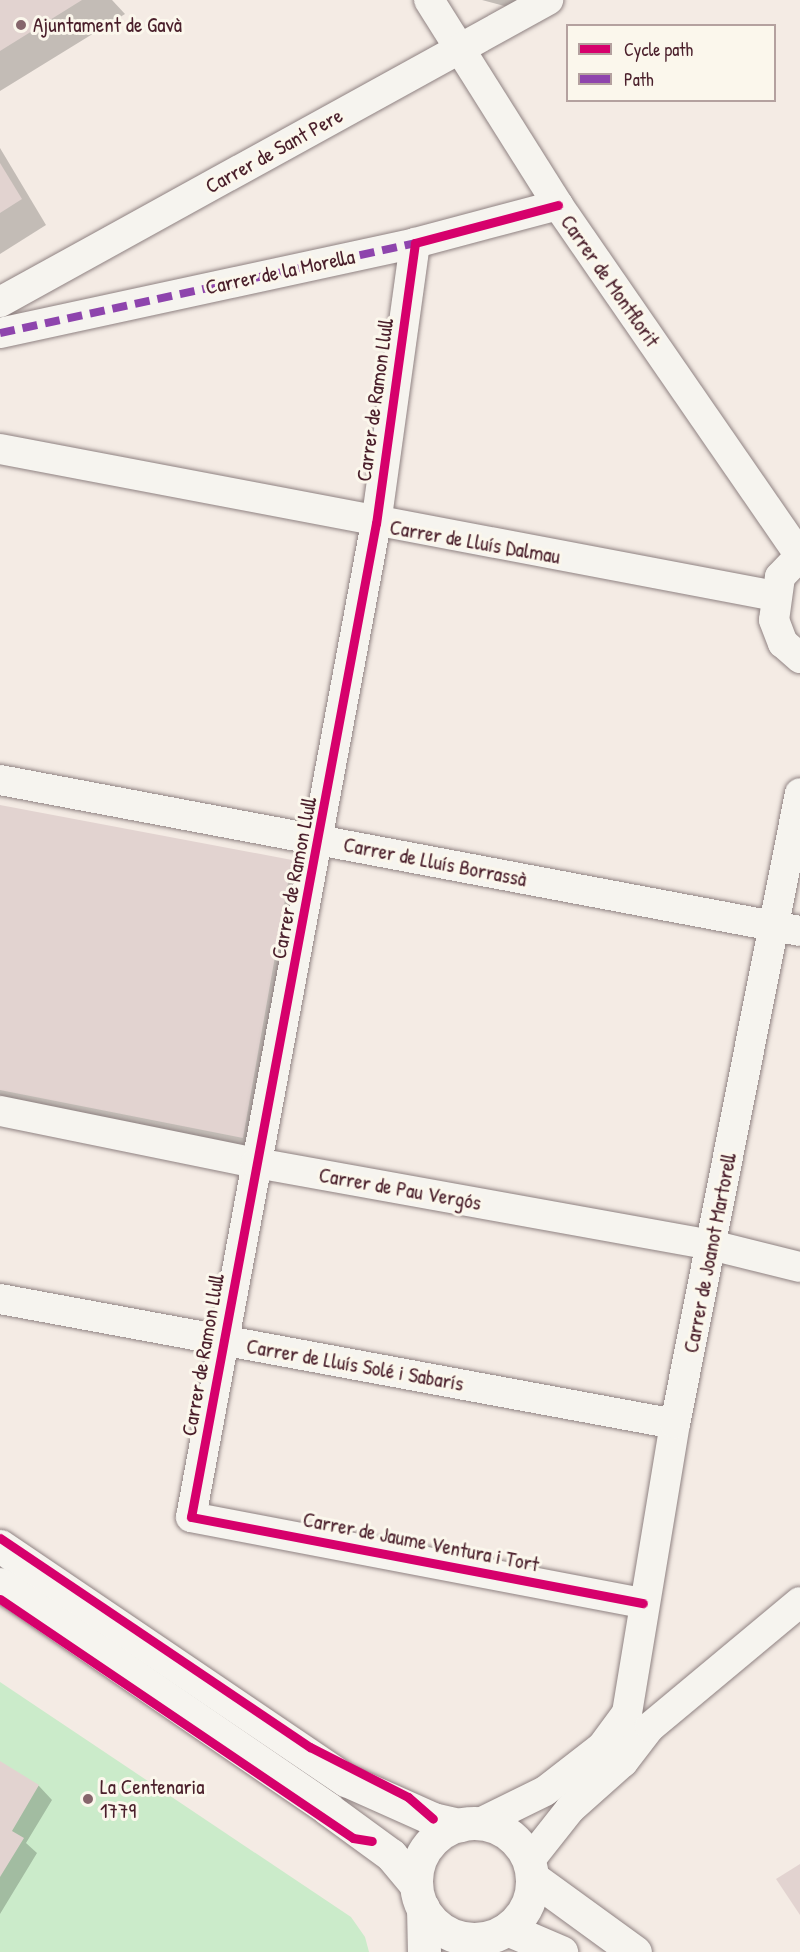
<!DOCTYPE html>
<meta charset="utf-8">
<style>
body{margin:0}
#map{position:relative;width:800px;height:1952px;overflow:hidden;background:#f4ebe4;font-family:"Patrick Hand",sans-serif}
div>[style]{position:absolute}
.green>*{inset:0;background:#cbebca}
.shadow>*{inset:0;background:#0003}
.building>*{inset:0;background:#e2d3d0}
.roads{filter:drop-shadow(0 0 2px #8f8282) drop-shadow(0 0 2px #8f8282)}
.street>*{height:30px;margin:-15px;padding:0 15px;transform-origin:15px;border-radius:15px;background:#f6f4ef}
.secondary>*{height:33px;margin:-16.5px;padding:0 16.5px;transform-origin:16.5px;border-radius:16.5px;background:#f6f4ef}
.secondary>.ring{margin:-16.5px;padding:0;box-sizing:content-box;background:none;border:33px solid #f6f4ef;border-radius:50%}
.quiet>*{height:8px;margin-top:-4px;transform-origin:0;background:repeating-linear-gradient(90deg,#8e44ad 0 15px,transparent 0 23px)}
.cycleway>*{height:9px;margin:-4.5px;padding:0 4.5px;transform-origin:4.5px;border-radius:4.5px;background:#d6006c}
.dots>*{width:16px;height:16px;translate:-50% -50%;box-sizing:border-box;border:3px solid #fbf7ec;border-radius:50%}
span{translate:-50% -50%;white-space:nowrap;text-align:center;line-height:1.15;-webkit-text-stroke:6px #fbf7ec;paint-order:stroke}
.poi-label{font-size:21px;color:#4a1f2b}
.left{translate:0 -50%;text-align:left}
.street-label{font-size:21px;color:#4a1f2b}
.legend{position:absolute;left:566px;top:24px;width:210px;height:78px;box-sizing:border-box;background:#fbf7ec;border:2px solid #b4a19f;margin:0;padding:8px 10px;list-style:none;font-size:18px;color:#4a1f2b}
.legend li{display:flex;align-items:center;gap:12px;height:30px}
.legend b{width:30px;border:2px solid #b4a19f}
</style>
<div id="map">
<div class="green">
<div style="clip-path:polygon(0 1682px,351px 1917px,365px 1937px,369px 1952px,0 1952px)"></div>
</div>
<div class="shadow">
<div style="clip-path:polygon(0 0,112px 0,125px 14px,0 91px)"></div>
<div style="clip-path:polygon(482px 0,533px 0,516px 9px)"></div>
<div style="clip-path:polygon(0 148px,46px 225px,0 254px)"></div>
<div style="clip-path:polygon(0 807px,291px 861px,316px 887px,268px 1162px,0 1109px)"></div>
<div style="clip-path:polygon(0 1763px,39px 1786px,52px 1800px,26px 1843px,37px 1853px,0 1914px)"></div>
</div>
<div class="building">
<div style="clip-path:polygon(0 0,82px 0,0 51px)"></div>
<div style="clip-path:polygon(0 163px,22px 199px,0 213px)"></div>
<div style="clip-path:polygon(0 805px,292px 860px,243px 1138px,0 1090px)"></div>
<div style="clip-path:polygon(0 1761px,39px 1785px,12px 1831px,24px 1838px,0 1877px)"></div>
<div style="clip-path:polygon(800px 1864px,800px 1915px,776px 1879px)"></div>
</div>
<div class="roads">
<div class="street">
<div style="left:429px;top:0;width:242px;rotate:57.8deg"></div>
<div style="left:558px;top:205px;width:426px;rotate:55.4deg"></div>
<div style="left:415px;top:243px;width:283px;rotate:97.9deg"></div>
<div style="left:376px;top:523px;width:1011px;rotate:100.54deg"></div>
<div style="left:191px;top:1517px;width:460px;rotate:10.8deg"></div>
<div style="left:0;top:302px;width:626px;rotate:-28.86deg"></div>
<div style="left:0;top:333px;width:425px;rotate:-12.2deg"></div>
<div style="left:415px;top:243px;width:148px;rotate:-14.9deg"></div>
<div style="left:0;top:449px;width:789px;rotate:10.74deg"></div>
<div style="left:800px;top:556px;width:29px;rotate:134deg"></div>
<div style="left:780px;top:577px;width:43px;rotate:97.9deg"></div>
<div style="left:774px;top:620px;width:25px;rotate:69deg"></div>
<div style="left:783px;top:643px;width:23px;rotate:41deg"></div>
<div style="left:0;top:780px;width:814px;rotate:10.69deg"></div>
<div style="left:0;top:1111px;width:261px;rotate:11.5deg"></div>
<div style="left:256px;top:1163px;width:462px;rotate:10.2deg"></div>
<div style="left:711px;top:1245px;width:92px;rotate:13.9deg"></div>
<div style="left:0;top:1299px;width:686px;rotate:10.49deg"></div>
<div style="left:480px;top:1823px;width:72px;rotate:-26.2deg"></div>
<div style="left:545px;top:1791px;width:72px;rotate:-37.7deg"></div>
<div style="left:602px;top:1747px;width:42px;rotate:-53.7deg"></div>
<div style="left:627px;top:1713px;width:293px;rotate:-80.6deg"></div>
<div style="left:675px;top:1424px;width:643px;rotate:-78.79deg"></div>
<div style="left:529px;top:1861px;width:66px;rotate:-51.7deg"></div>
<div style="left:570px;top:1809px;width:71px;rotate:-41.6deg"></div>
<div style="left:623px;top:1762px;width:44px;rotate:-52.4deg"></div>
<div style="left:650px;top:1727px;width:195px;rotate:-39.8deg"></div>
</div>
<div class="secondary">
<div style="left:0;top:1546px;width:418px;rotate:34.1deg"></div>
<div style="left:346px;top:1780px;width:95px;rotate:24.1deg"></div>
<div style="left:433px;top:1819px;width:28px;rotate:13deg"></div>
<div style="left:0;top:1584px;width:398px;rotate:34.4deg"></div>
<div style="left:328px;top:1809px;width:78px;rotate:36.1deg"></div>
<div style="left:391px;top:1855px;width:39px;rotate:50deg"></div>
<div class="ring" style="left:416px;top:1823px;width:83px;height:83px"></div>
<div style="left:533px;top:1878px;width:126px;rotate:36deg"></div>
<div style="left:423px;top:1908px;width:44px;rotate:88.7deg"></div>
<div style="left:507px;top:1929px;width:59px;rotate:23.1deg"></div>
</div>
</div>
<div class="quiet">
<div style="left:0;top:333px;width:425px;rotate:-12.2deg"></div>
</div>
<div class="cycleway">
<div style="left:558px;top:205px;width:148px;rotate:165.1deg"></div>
<div style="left:415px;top:243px;width:283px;rotate:97.9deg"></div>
<div style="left:376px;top:523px;width:1011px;rotate:100.54deg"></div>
<div style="left:191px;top:1517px;width:460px;rotate:10.8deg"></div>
<div style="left:0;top:1538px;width:374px;rotate:34deg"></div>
<div style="left:310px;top:1747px;width:110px;rotate:27deg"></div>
<div style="left:408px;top:1797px;width:33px;rotate:41deg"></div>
<div style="left:0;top:1599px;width:426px;rotate:34.1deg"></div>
<div style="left:353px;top:1838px;width:19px;rotate:9deg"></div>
</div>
<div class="dots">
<div style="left:21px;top:25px;background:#86666c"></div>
<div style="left:88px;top:1799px;background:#86666c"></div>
</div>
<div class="poi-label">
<span class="left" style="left:33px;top:25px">Ajuntament de Gavà</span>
<span class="left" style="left:100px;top:1799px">La Centenaria<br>1779</span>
</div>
<div class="street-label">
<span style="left:274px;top:151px;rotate:-29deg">Carrer de Sant Pere</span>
<span style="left:280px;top:272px;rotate:-12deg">Carrer de la Morella</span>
<span style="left:610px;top:281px;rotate:55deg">Carrer de Montflorit</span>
<span style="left:375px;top:400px;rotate:-82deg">Carrer de Ramon Llull</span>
<span style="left:475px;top:542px;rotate:10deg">Carrer de Lluís Dalmau</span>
<span style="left:435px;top:862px;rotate:11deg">Carrer de Lluís Borrassà</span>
<span style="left:294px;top:878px;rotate:-79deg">Carrer de Ramon Llull</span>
<span style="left:400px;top:1189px;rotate:10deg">Carrer de Pau Vergós</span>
<span style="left:710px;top:1253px;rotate:-79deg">Carrer de Joanot Martorell</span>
<span style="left:203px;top:1355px;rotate:-80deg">Carrer de Ramon Llull</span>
<span style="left:355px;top:1365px;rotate:10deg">Carrer de Lluís Solé i Sabarís</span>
<span style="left:421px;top:1542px;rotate:11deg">Carrer de Jaume Ventura i Tort</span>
</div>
<ul class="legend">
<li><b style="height:8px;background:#d6006c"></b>Cycle path</li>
<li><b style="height:8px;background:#8e44ad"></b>Path</li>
</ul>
</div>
